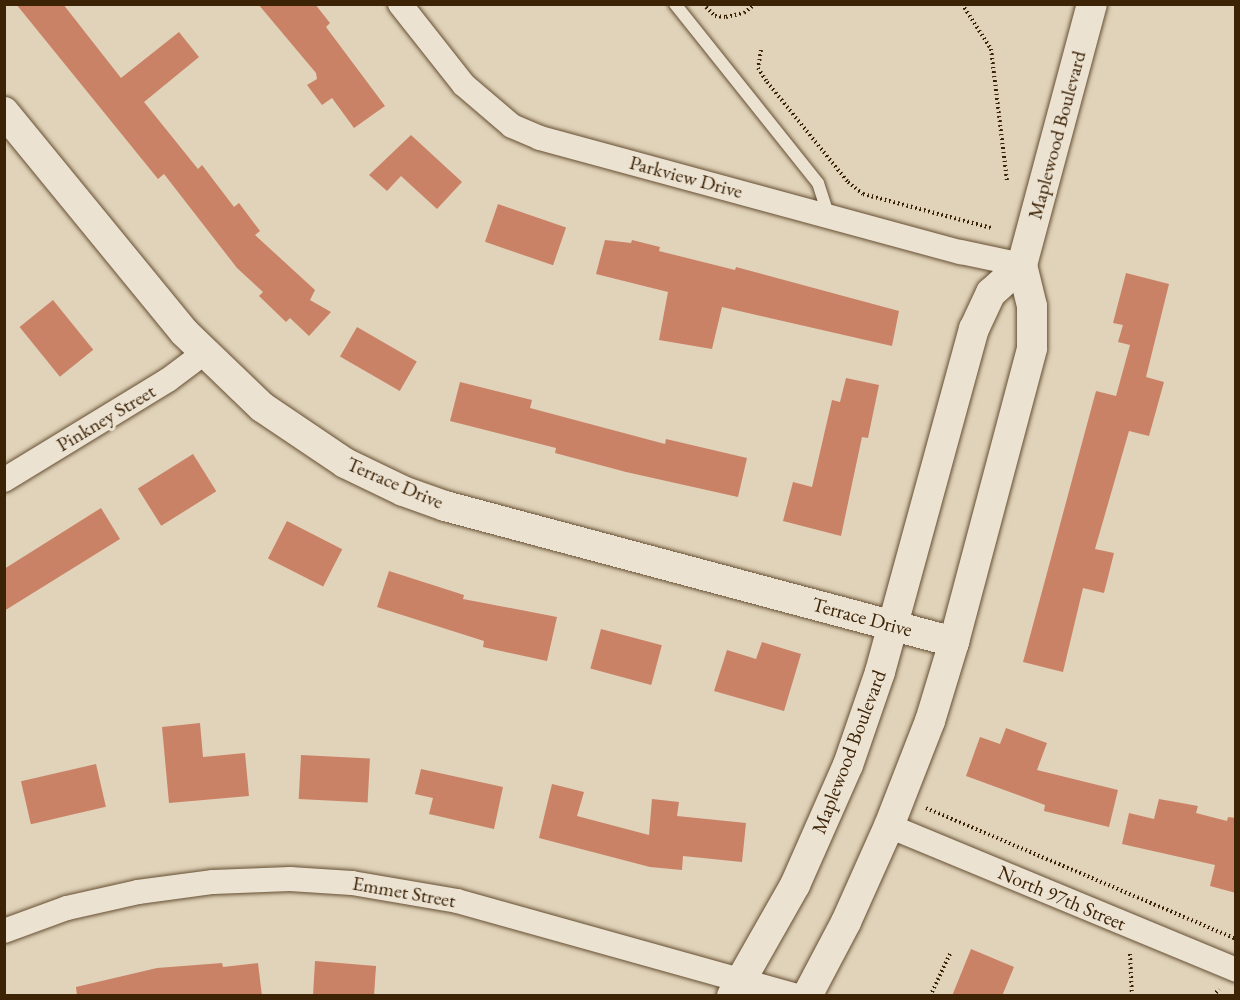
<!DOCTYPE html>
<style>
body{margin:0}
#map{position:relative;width:1240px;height:1000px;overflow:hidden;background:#e0d3b9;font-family:"EB Garamond",serif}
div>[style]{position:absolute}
.building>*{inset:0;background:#ca8267;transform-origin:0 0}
.path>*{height:4px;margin-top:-2px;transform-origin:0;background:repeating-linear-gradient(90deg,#3d2306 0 1.5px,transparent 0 4.5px)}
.roads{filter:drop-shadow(0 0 2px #664f33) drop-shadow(0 0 2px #664f33)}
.service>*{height:12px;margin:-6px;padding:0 6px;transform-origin:6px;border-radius:6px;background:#ebe2d2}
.minor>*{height:24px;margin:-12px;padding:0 12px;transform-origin:12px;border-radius:12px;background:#ebe2d2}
.tertiary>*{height:30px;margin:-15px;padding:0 15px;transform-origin:15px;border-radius:15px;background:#ebe2d2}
span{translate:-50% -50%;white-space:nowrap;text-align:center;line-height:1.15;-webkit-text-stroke:6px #ebe2d2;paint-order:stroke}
.street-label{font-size:20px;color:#3d2306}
.frame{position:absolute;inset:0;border:6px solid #3d2306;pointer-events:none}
</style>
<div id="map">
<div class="building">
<div style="clip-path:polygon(16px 4px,63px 4px,121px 78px,179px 32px,199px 57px,144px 102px,198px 169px,202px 165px,234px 207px,239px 203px,260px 231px,255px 235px,315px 290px,310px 300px,331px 312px,309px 336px,290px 318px,286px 322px,259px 296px,263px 292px,237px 268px,164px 174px,158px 179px)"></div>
<div style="clip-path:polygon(258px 4px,315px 4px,330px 23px,326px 27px,385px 106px,354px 128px,332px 98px,322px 105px,307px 85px,317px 79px,316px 73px)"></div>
<div style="clip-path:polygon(411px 135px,462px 182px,437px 209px,401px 176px,387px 191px,369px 175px)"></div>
<div style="left:498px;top:204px;width:72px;height:40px;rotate:19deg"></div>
<div style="clip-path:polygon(605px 240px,631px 243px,632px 240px,660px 247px,659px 251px,735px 270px,736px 267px,899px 311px,892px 346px,722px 307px,712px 349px,659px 340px,668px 292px,596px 274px)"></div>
<div style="clip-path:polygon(1126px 273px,1169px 284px,1146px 377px,1164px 382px,1149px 436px,1129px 431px,1095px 549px,1114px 553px,1104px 593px,1083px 588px,1063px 672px,1023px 662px,1096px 391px,1116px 396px,1130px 345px,1118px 342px,1123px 325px,1113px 323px)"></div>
<div style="left:53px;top:300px;width:64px;height:43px;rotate:51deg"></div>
<div style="left:357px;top:327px;width:69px;height:34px;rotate:30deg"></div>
<div style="clip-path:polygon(846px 378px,879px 385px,868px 438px,862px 437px,841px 536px,783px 521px,793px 482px,812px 487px,832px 400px,840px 402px)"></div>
<div style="clip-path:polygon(460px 382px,532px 400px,530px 408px,665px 444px,666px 439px,747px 458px,738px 497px,626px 472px,555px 453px,556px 448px,450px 421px)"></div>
<div style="left:193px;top:454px;width:44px;height:65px;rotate:58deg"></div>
<div style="clip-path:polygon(101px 508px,120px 539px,4px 611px,4px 569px)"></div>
<div style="left:287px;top:521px;width:62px;height:42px;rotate:27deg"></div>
<div style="clip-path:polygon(389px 571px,464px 595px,463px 599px,557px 617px,547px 661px,483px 647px,484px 641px,377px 607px)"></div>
<div style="left:601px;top:629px;width:63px;height:41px;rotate:15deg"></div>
<div style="clip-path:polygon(762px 642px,801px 654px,784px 711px,714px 691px,727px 650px,756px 659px)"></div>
<div style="clip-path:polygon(200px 723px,203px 757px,245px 753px,249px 796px,169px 803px,162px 727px)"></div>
<div style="clip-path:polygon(1006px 728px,1047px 743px,1037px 770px,1118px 790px,1109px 827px,1044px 811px,1045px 805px,966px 776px,980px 737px,1000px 744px)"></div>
<div style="left:301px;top:755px;width:69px;height:44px;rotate:3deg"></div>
<div style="left:96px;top:764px;width:44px;height:77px;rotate:77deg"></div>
<div style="clip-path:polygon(421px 769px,503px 787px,494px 829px,429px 814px,433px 798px,415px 794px)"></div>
<div style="clip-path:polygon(552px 784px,584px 792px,577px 816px,649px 835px,652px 799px,679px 802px,677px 816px,746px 823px,742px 862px,683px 856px,682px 870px,650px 867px,539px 838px)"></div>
<div style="clip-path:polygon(1159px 799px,1198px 806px,1196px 813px,1227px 821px,1228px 817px,1236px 818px,1236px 893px,1210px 886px,1215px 865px,1122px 844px,1129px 813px,1154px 819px)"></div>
<div style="clip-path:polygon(971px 949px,1014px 967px,1002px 996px,952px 996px)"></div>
<div style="clip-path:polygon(315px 961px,376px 966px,374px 996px,313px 996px)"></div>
<div style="clip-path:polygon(222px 963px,223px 967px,258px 963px,262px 996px,77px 996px,76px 987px,157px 968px)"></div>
</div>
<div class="path">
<div style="left:962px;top:4px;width:54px;rotate:57.2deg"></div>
<div style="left:991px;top:49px;width:133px;rotate:83.1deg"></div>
<div style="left:706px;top:7px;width:13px;rotate:45deg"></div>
<div style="left:715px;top:16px;width:11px;rotate:5deg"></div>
<div style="left:726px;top:17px;width:18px;rotate:-13deg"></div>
<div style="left:744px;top:13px;width:14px;rotate:-39deg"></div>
<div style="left:761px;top:50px;width:18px;rotate:99deg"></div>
<div style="left:758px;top:68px;width:17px;rotate:57deg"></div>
<div style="left:767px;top:82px;width:129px;rotate:51deg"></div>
<div style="left:848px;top:182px;width:19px;rotate:39deg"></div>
<div style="left:863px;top:194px;width:133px;rotate:14.8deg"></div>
<div style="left:926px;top:808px;width:337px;rotate:22.9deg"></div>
<div style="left:1130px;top:954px;width:42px;rotate:87.3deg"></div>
<div style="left:930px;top:996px;width:47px;rotate:-64.5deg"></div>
<div style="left:1213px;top:996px;width:9px;rotate:-49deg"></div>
</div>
<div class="roads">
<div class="service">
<div style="left:675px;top:4px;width:229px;rotate:51.4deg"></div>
<div style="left:818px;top:183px;width:36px;rotate:72deg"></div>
</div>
<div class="minor">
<div style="left:400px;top:4px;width:103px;rotate:51.7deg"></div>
<div style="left:464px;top:85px;width:63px;rotate:40.5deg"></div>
<div style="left:512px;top:126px;width:30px;rotate:23deg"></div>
<div style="left:540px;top:138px;width:436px;rotate:15.2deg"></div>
<div style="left:961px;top:252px;width:62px;rotate:12deg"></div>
<div style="left:4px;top:480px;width:192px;rotate:-31.4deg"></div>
<div style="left:168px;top:380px;width:45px;rotate:-36.9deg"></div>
<div style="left:889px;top:826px;width:376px;rotate:22.5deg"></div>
<div style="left:4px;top:931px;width:67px;rotate:-20.1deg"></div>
<div style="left:67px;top:908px;width:73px;rotate:-12.7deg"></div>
<div style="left:138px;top:892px;width:76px;rotate:-7.6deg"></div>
<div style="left:213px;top:882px;width:77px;rotate:-2.2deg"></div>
<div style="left:290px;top:879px;width:62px;rotate:3.7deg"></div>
<div style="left:352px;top:883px;width:107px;rotate:9.7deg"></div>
<div style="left:457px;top:901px;width:354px;rotate:15.6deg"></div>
</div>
<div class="tertiary">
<div style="left:4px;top:112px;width:284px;rotate:50.7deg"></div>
<div style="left:184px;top:332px;width:108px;rotate:43.9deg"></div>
<div style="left:262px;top:407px;width:100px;rotate:34deg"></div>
<div style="left:345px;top:463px;width:64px;rotate:25.8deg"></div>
<div style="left:403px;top:491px;width:45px;rotate:19.7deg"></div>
<div style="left:445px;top:506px;width:527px;rotate:14.96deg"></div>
<div style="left:732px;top:996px;width:128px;rotate:-60.4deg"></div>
<div style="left:795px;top:885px;width:131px;rotate:-66.2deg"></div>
<div style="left:848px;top:765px;width:98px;rotate:-71deg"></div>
<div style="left:880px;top:672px;width:356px;rotate:-74.7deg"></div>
<div style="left:974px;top:329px;width:40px;rotate:-65deg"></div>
<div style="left:991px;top:293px;width:42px;rotate:-42.1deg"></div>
<div style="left:807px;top:996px;width:84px;rotate:-62.2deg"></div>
<div style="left:846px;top:922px;width:105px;rotate:-65.9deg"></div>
<div style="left:889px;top:826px;width:113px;rotate:-68.7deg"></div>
<div style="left:930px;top:721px;width:83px;rotate:-73.1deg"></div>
<div style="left:954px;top:642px;width:304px;rotate:-75.1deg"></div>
<div style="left:1032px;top:348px;width:42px;rotate:-90deg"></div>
<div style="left:1032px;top:306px;width:42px;rotate:-103.7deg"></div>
<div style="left:1022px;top:265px;width:270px;rotate:-75deg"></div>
</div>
</div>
<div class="street-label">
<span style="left:1057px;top:135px;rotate:-75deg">Maplewood Boulevard</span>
<span style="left:686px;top:177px;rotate:15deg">Parkview Drive</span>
<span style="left:106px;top:418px;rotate:-31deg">Pinkney Street</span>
<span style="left:395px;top:483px;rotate:23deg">Terrace Drive</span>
<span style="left:862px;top:617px;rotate:15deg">Terrace Drive</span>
<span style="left:849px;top:752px;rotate:-69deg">Maplewood Boulevard</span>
<span style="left:404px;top:892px;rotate:10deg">Emmet Street</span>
<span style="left:1062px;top:898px;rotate:23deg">North 97th Street</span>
</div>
<div class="frame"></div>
</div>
